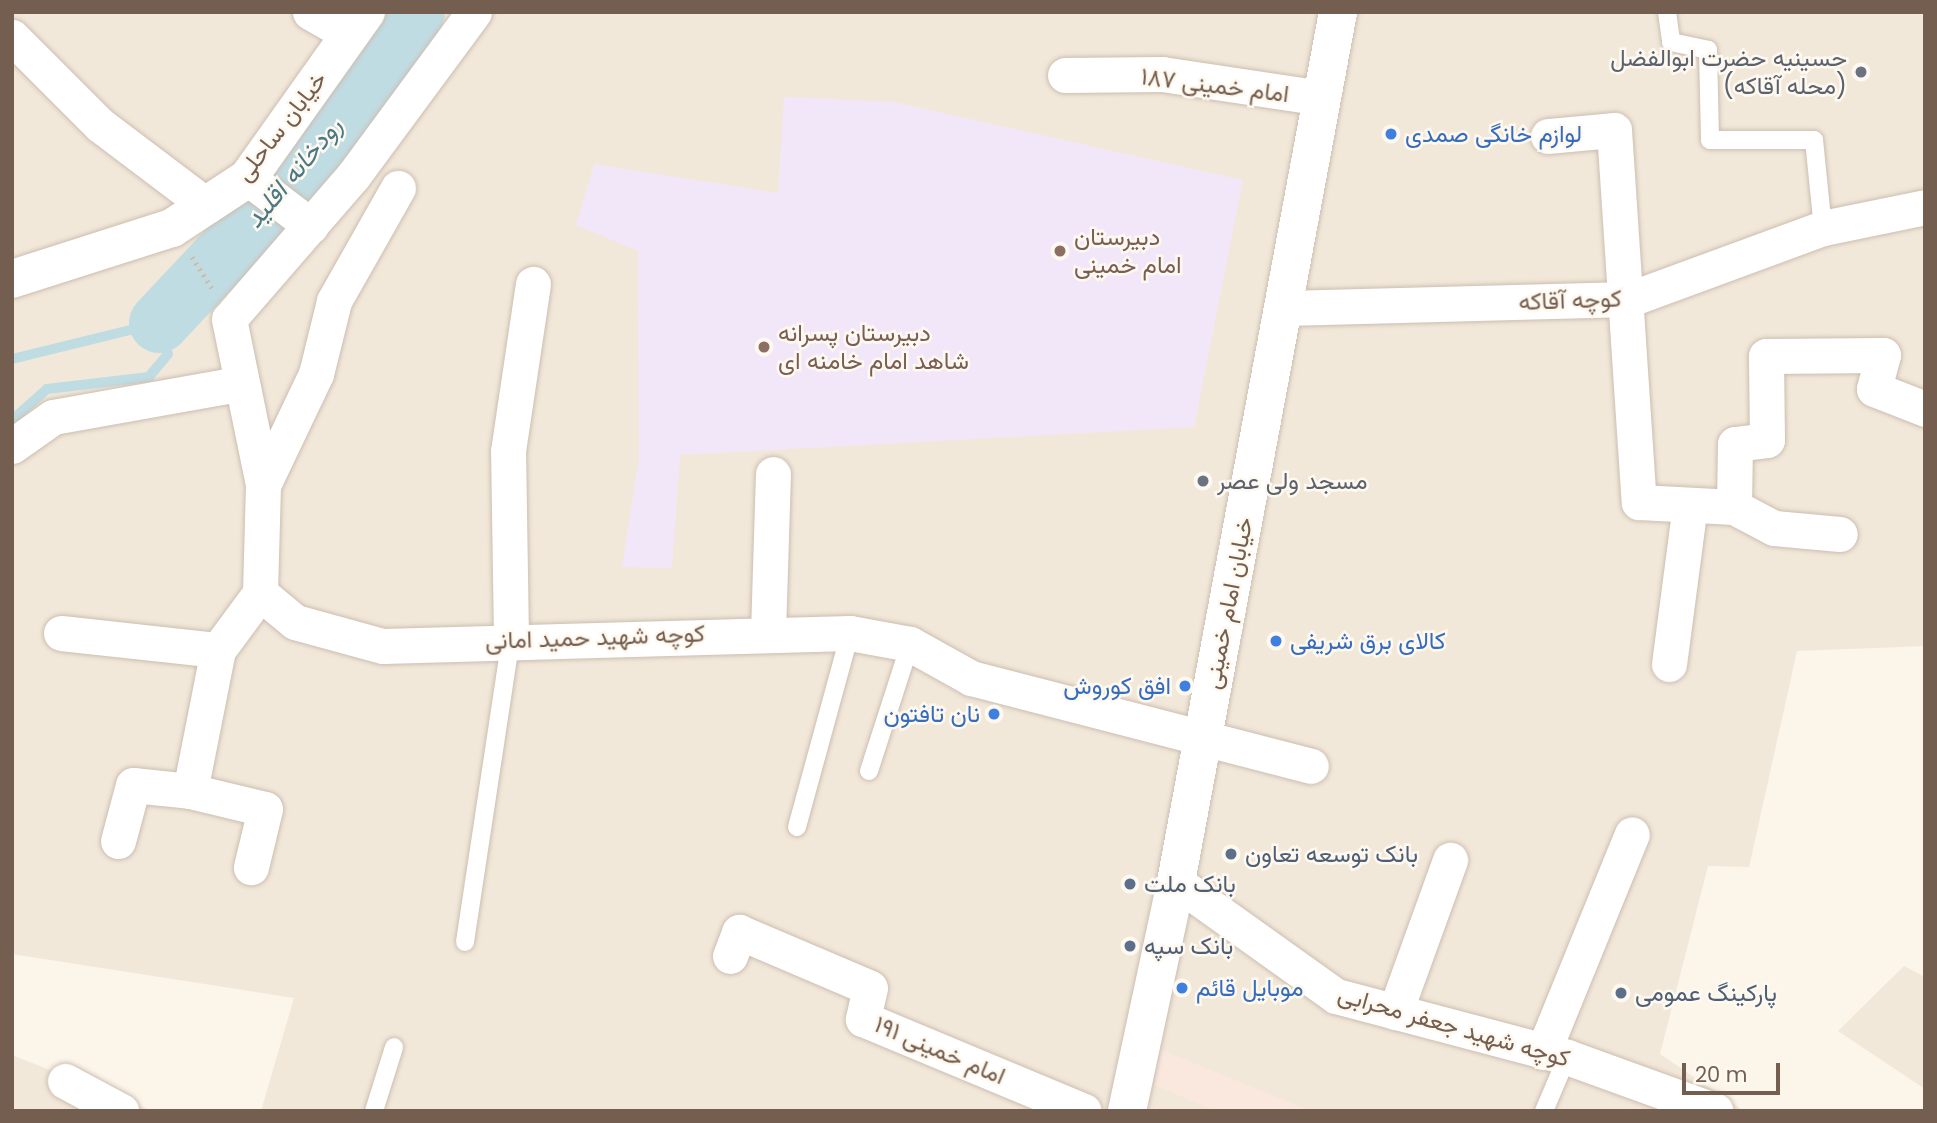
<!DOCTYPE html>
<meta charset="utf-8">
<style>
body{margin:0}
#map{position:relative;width:1937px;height:1123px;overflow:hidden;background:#fbf5ea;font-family:Poppins,Vazirmatn,sans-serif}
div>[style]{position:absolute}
.residential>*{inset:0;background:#f2e8d9}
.commercial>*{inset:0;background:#fae8df}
.education>*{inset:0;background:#f2e7f8}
.stream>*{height:10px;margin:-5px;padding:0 5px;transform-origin:5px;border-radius:5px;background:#c0dce3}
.river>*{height:60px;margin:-30px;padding:0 30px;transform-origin:30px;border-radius:30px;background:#c0dce3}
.path>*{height:4.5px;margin-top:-2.25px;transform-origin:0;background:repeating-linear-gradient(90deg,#d3baa7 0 2px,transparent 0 7px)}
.roads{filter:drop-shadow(0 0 2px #ccbeb1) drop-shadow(0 0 2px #ccbeb1)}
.lane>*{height:18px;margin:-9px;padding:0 9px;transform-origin:9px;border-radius:9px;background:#fff}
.street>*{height:35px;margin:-17.5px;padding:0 17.5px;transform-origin:17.5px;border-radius:17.5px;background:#fff}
.secondary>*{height:38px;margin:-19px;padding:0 19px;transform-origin:19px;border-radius:19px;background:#fff}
.dots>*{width:19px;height:19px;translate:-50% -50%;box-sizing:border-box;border:4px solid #fef9f0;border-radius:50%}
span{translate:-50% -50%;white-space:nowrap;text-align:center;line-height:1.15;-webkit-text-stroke:5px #fef9f0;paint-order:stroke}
.worship-label{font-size:24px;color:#5b616d}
.right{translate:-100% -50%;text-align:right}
.left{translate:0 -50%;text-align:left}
.street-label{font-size:24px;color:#745e4f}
.shop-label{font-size:24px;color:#366cbe}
.education-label{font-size:24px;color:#785e54}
.service-label{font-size:24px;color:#4e5e75}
.water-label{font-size:26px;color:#4b7885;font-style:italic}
.frame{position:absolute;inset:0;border:14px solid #745e4f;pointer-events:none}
.scale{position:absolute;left:1682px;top:1063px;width:98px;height:32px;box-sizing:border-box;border:4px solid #745e4f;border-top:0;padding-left:9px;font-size:21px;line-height:24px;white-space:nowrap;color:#745e4f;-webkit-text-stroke:5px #fef9f0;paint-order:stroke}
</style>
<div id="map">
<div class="residential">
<div style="clip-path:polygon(12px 12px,1925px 12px,1925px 646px,1797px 651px,1749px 867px,1708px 866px,1660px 1054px,1744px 1111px,261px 1111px,294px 998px,12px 954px)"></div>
<div style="clip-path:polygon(1904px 966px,1925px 977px,1925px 1089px,1838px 1031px)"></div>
<div style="clip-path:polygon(12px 1055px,153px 1111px,12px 1111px)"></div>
</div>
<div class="commercial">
<div style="clip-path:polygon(1159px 1049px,1308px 1110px,1307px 1111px,1217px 1111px,1154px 1085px)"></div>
</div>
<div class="education">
<div style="clip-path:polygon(784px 97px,894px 102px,1243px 180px,1194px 427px,680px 455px,672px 568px,622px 567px,639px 458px,638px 251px,576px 225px,594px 164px,778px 193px)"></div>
</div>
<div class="stream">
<div style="left:12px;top:359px;width:151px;rotate:-13.8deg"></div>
<div style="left:159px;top:323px;width:32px;rotate:74deg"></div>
<div style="left:168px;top:354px;width:30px;rotate:130deg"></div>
<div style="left:149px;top:377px;width:103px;rotate:173.3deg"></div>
<div style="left:47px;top:389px;width:47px;rotate:138.5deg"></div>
</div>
<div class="river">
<div style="left:159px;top:323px;width:221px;rotate:-46.8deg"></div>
<div style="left:310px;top:162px;width:183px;rotate:-55deg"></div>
</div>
<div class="path">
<div style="left:192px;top:257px;width:37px;rotate:57deg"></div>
</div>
<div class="roads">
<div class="lane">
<div style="left:1667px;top:12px;width:30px;rotate:82deg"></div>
<div style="left:1671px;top:42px;width:38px;rotate:12deg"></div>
<div style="left:1708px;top:50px;width:90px;rotate:88.7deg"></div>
<div style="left:1710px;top:140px;width:104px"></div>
<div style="left:1814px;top:140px;width:88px;rotate:84.2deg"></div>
<div style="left:869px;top:771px;width:133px;rotate:-72.1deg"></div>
<div style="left:797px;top:827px;width:201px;rotate:-74.7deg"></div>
<div style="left:465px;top:942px;width:307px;rotate:-81.4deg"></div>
<div style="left:374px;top:1111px;width:67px;rotate:-72.6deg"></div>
<div style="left:1544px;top:1111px;width:59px;rotate:-66.9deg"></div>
</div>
<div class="street">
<div style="left:310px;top:12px;width:46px;rotate:29.9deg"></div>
<div style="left:474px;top:12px;width:204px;rotate:126.4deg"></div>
<div style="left:353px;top:176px;width:189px;rotate:130.9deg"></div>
<div style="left:229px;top:319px;width:169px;rotate:78.4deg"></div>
<div style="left:263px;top:485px;width:108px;rotate:91.6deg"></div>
<div style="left:260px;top:593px;width:45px;rotate:39.6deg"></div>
<div style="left:295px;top:622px;width:91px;rotate:15.3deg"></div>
<div style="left:383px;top:646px;width:467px;rotate:-1.6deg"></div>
<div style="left:850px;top:633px;width:61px;rotate:10.4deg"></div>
<div style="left:910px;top:644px;width:70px;rotate:29.1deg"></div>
<div style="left:971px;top:678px;width:351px;rotate:14.5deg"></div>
<div style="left:12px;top:37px;width:124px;rotate:45deg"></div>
<div style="left:100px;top:125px;width:134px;rotate:37.1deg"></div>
<div style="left:1065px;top:75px;width:97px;rotate:-0.6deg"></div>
<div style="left:1162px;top:74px;width:162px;rotate:8.5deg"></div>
<div style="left:1548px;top:136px;width:66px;rotate:-5.2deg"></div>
<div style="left:1614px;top:130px;width:373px;rotate:86.2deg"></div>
<div style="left:1639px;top:502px;width:95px;rotate:3deg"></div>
<div style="left:1734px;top:507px;width:45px;rotate:27.7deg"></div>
<div style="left:1774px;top:528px;width:66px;rotate:5.2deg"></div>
<div style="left:248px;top:178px;width:79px;rotate:37.3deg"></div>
<div style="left:1284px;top:308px;width:346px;rotate:-1.5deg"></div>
<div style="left:1630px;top:299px;width:206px;rotate:-20.2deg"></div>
<div style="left:1823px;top:228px;width:104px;rotate:-11.6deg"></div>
<div style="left:12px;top:446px;width:50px;rotate:-35.3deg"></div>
<div style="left:53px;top:417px;width:188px;rotate:-10.1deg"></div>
<div style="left:263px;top:485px;width:123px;rotate:-64.5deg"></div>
<div style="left:316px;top:374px;width:75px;rotate:-76.1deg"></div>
<div style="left:334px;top:301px;width:130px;rotate:-60.5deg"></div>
<div style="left:1734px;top:507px;width:63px;rotate:-89.1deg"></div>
<div style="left:1735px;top:444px;width:32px;rotate:-7deg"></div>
<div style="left:1767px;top:440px;width:84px;rotate:-90.7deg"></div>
<div style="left:1766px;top:356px;width:117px;rotate:-0.5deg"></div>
<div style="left:1883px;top:355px;width:35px;rotate:105deg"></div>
<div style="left:1874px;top:389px;width:55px;rotate:21.4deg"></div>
<div style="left:768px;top:632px;width:158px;rotate:-88.2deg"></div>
<div style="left:61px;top:633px;width:158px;rotate:6.2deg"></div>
<div style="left:218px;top:650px;width:71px;rotate:-53.6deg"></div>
<div style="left:511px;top:638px;width:187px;rotate:-90.9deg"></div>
<div style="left:508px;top:451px;width:169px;rotate:-81.5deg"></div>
<div style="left:1669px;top:664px;width:160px;rotate:-82.5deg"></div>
<div style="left:190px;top:791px;width:144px;rotate:-78.8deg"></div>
<div style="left:118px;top:841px;width:58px;rotate:-75deg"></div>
<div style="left:133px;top:785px;width:57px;rotate:6deg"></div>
<div style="left:190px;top:791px;width:77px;rotate:13.5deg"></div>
<div style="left:265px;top:809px;width:60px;rotate:103.6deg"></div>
<div style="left:1176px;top:882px;width:196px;rotate:35.5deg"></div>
<div style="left:1336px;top:996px;width:239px;rotate:14.8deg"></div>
<div style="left:1567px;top:1057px;width:158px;rotate:19.9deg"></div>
<div style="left:730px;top:956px;width:26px;rotate:-69deg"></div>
<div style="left:739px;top:932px;width:142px;rotate:23.1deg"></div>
<div style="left:870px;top:988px;width:32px;rotate:103deg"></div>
<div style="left:863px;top:1019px;width:239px;rotate:22.6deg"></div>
<div style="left:1395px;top:1012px;width:162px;rotate:-70.1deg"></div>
<div style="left:1543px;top:1052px;width:235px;rotate:-67.8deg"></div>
<div style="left:65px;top:1081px;width:64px;rotate:28.2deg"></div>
</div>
<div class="secondary">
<div style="left:12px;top:279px;width:168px;rotate:-17.7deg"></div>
<div style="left:172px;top:228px;width:91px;rotate:-33.3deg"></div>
<div style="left:248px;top:178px;width:204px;rotate:-54.6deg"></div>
<div style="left:1127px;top:1111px;width:234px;rotate:-77.9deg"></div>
<div style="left:1176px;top:882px;width:885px;rotate:-79.45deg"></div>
</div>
</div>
<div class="dots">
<div style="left:1861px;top:72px;background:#6b7280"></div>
<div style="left:1391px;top:134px;background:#3f7fe0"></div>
<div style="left:1060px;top:251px;background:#8d6e63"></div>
<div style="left:764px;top:347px;background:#8d6e63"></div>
<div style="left:1203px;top:481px;background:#6b7280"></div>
<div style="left:1276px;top:641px;background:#3f7fe0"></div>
<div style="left:1185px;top:686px;background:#3f7fe0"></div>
<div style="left:994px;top:714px;background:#3f7fe0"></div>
<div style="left:1231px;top:854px;background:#5c6f8a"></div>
<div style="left:1130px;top:884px;background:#5c6f8a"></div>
<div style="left:1130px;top:946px;background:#5c6f8a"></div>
<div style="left:1182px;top:988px;background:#3f7fe0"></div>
<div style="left:1621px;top:993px;background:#5c6f8a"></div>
</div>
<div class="worship-label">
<span class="right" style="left:1847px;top:72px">حسینیه حضرت ابوالفضل<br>(محله آقاکه)</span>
<span class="left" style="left:1217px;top:481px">مسجد ولی عصر</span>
</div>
<div class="street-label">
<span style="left:1215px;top:85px;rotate:7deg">امام خمینی ۱۸۷</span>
<span style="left:281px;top:126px;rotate:-52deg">خیابان ساحلی</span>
<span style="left:1570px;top:300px;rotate:-2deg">کوچه آقاکه</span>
<span style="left:1228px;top:603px;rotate:-79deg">خیابان امام خمینی</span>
<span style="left:595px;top:637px;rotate:-2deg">کوچه شهید حمید امانی</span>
<span style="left:1454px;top:1026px;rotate:16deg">کوچه شهید جعفر محرابی</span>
<span style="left:940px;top:1050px;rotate:23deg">امام خمینی ۱۹۱</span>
</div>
<div class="shop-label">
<span class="left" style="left:1405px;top:134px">لوازم خانگی صمدی</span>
<span class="left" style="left:1290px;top:641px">کالای برق شریفی</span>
<span class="right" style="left:1171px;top:686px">افق کوروش</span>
<span class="right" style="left:980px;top:714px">نان تافتون</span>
<span class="left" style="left:1196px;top:988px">موبایل قائم</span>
</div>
<div class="education-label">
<span class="left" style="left:1074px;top:251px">دبیرستان<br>امام خمینی</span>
<span class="left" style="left:778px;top:347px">دبیرستان پسرانه<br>شاهد امام خامنه ای</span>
</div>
<div class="service-label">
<span class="left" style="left:1245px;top:854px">بانک توسعه تعاون</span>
<span class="left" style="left:1144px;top:884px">بانک ملت</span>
<span class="left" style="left:1144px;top:946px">بانک سپه</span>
<span class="left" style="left:1635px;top:993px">پارکینگ عمومی</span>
</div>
<div class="water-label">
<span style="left:294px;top:173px;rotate:-50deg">رودخانه اقلید</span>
</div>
<div class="frame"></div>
<div class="scale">20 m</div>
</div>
